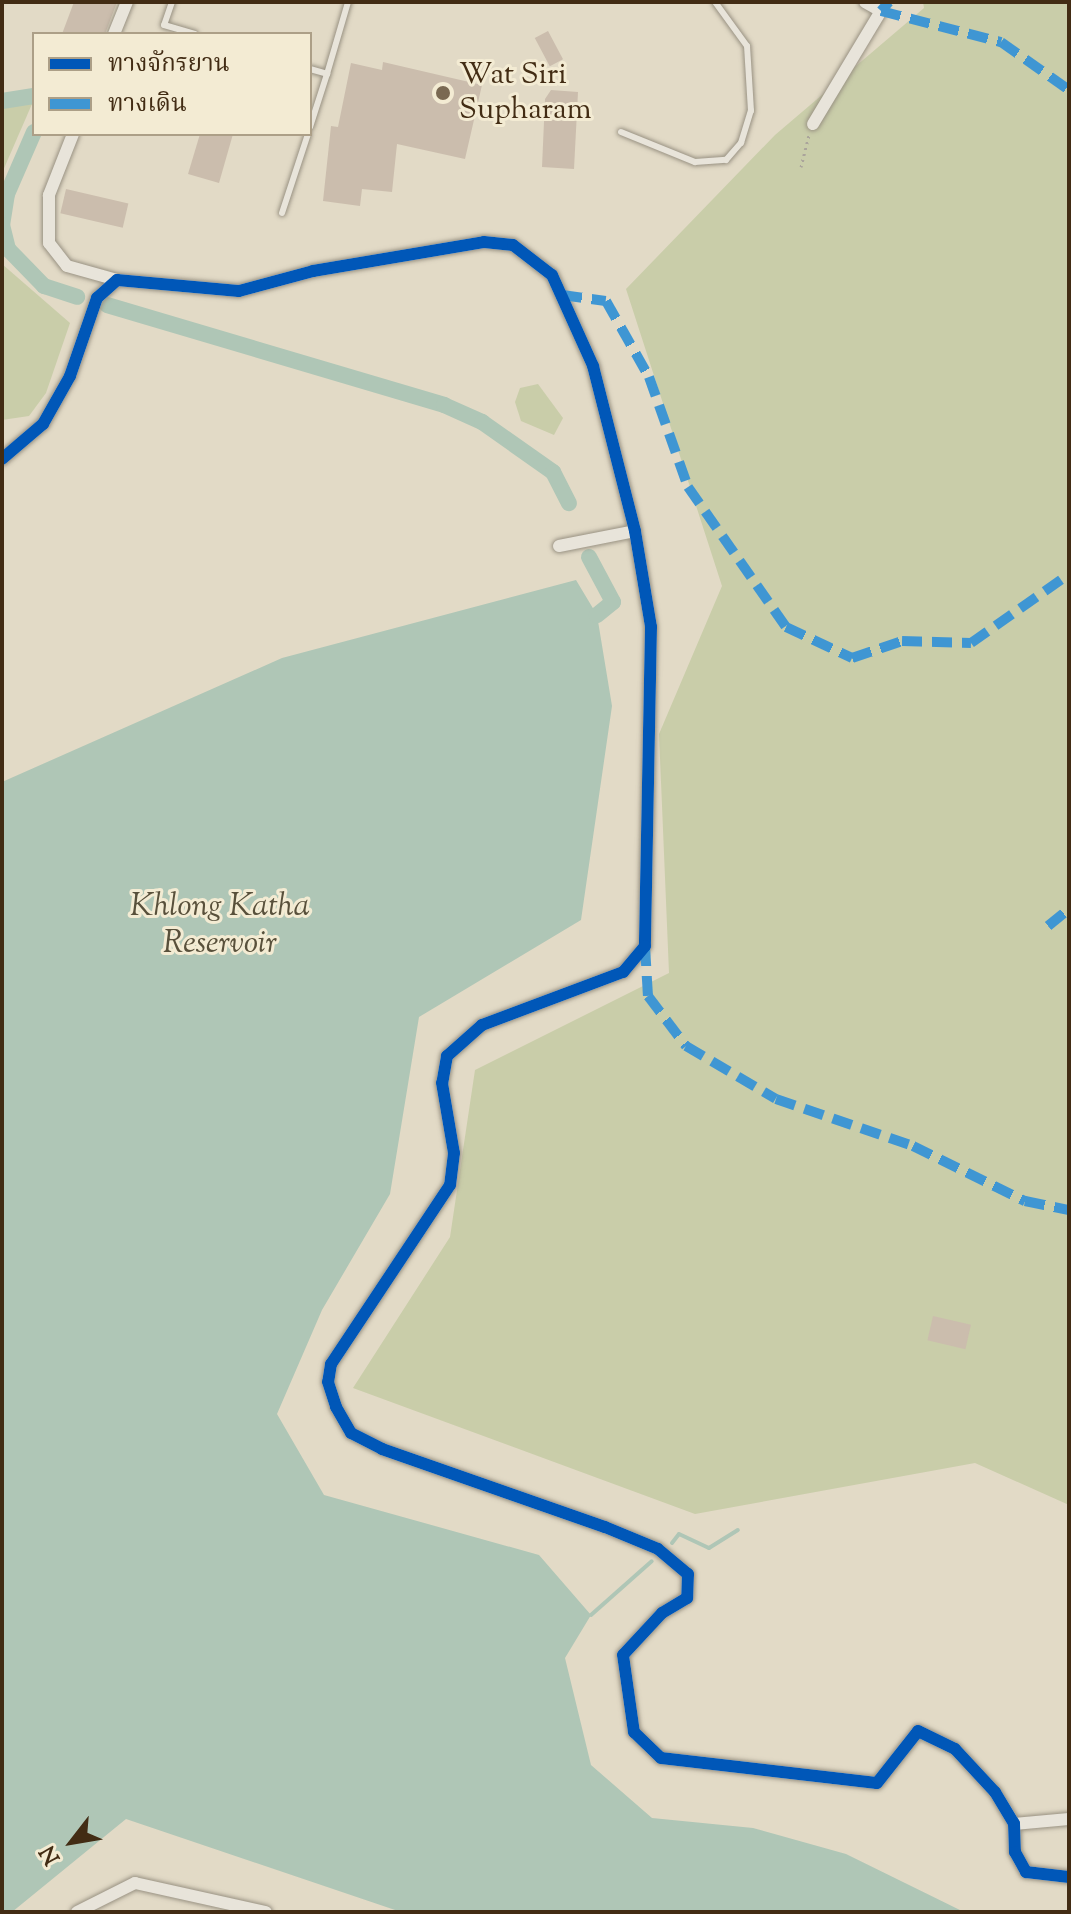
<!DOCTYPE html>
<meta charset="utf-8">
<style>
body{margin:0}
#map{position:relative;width:1071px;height:1914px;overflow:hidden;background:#e2dac6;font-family:"Sorts Mill Goudy","Noto Serif Thai",serif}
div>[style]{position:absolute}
.green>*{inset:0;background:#c9cda9}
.water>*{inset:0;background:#afc6b6}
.stream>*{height:4px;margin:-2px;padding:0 2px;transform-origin:2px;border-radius:2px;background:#afc6b6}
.canal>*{height:16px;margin:-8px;padding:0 8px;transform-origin:8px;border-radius:8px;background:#afc6b6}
.building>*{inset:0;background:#cbbdad;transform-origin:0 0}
.path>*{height:3px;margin-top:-1.5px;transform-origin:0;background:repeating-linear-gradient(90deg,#aaa49b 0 2px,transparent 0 6px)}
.roads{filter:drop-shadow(0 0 2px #999283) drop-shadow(0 0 2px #999283)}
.service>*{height:6px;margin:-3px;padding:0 3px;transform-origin:3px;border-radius:3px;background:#e8e4da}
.minor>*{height:12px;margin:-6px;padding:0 6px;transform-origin:6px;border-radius:6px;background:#e8e4da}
.quiet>*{height:10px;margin-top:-5px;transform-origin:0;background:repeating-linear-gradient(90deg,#3f96d3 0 20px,transparent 0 30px)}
.cycleway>*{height:12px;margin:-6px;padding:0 6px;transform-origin:6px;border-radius:6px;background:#0057b8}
.dots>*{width:22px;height:22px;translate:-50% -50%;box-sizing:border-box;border:4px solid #f3ebd3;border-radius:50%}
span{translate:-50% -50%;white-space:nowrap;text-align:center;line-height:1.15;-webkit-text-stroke:6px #f3ebd3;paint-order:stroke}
.poi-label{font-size:30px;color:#422c14}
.left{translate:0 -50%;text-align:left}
.water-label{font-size:32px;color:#58503b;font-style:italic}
.frame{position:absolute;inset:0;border:4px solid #422c14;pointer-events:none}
.legend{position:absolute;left:32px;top:32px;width:280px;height:104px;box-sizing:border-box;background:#f3ebd3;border:2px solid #ac9f87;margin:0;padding:10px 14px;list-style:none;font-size:24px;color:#422c14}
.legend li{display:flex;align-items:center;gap:16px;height:40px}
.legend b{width:40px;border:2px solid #ac9f87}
.north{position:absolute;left:32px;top:1802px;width:80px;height:80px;-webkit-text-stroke:6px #f3ebd3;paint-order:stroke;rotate:239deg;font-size:22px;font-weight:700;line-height:32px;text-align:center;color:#422c14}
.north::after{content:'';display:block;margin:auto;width:28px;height:36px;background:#422c14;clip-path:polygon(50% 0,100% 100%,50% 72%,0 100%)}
</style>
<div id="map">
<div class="green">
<div style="clip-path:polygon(923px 2px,1069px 2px,1069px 1505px,975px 1463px,695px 1514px,353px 1388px,450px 1237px,475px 1070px,669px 973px,659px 734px,722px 586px,626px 289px,775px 135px,924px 8px)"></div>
<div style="clip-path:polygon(24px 102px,32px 104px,2px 173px,2px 107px)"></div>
<div style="clip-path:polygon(2px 264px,70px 323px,46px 393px,29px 416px,2px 420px)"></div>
<div style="clip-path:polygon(538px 384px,563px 418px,554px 435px,521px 421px,515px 402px,520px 388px)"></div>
</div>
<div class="water">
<div style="clip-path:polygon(576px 580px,597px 615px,612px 706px,581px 920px,419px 1017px,390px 1194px,322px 1310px,277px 1414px,324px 1495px,539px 1555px,591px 1615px,565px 1658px,591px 1765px,652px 1818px,753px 1828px,846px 1854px,964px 1912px,401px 1912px,126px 1819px,12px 1912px,2px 1912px,2px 782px,282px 658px)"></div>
</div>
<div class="stream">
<div style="left:672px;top:1543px;width:11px;rotate:-52deg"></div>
<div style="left:679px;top:1534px;width:33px;rotate:25deg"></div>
<div style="left:709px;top:1548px;width:34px;rotate:-32deg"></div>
<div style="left:591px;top:1615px;width:81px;rotate:-41.5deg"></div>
</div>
<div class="canal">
<div style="left:2px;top:101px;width:32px;rotate:-9deg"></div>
<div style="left:34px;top:132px;width:68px;rotate:113.5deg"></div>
<div style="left:7px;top:194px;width:31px;rotate:99deg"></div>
<div style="left:2px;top:225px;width:25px;rotate:76deg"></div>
<div style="left:8px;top:249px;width:52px;rotate:45.8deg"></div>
<div style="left:44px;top:286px;width:35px;rotate:18deg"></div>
<div style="left:107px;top:305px;width:352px;rotate:16.5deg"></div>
<div style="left:444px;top:405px;width:42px;rotate:24.1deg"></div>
<div style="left:482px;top:422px;width:87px;rotate:35.2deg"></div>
<div style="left:553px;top:472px;width:35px;rotate:63deg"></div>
<div style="left:589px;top:557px;width:51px;rotate:61.9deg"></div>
<div style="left:613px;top:602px;width:21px;rotate:141deg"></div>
</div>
<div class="building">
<div style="clip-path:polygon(74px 2px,117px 2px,105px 34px,62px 34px)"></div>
<div style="left:548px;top:31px;width:32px;height:15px;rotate:62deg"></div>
<div style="clip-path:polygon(383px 62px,482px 85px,465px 159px,397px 144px,392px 192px,362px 189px,360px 206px,323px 201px,331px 126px,338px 127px,351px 63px,382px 70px)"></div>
<div style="clip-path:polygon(551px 90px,578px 92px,574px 169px,542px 167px,545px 99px)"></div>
<div style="clip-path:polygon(200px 134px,233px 134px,219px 183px,188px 174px)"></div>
<div style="left:66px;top:189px;width:64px;height:25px;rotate:13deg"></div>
<div style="left:933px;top:1316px;width:39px;height:25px;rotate:13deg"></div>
</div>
<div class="path">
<div style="left:801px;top:167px;width:33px;rotate:-76deg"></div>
</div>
<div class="roads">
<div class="service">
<div style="left:172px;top:2px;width:24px;rotate:109deg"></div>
<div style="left:164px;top:25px;width:32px;rotate:16deg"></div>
<div style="left:310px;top:69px;width:18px;rotate:16deg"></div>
<div style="left:327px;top:74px;width:75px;rotate:-73.7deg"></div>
<div style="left:310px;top:127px;width:56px;rotate:-72.2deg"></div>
<div style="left:621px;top:132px;width:80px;rotate:22.1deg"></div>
<div style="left:695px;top:162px;width:31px;rotate:-4deg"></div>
<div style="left:726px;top:160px;width:23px;rotate:-49deg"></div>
<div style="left:741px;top:143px;width:34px;rotate:-73deg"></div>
<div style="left:751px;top:111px;width:65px;rotate:-93.5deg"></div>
<div style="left:747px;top:46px;width:54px;rotate:-126deg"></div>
<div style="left:282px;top:213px;width:83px;rotate:-71.8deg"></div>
</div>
<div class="minor">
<div style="left:114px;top:34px;width:35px;rotate:-68deg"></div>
<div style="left:813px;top:124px;width:132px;rotate:-59deg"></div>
<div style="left:881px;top:11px;width:18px;rotate:-151deg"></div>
<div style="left:73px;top:134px;width:66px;rotate:111.5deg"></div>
<div style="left:49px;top:195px;width:48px;rotate:90deg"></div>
<div style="left:49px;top:243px;width:29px;rotate:52deg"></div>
<div style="left:67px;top:266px;width:52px;rotate:15.6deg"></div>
<div style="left:2px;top:459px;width:54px;rotate:-40.5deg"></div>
<div style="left:43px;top:424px;width:55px;rotate:-60.6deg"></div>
<div style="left:70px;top:376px;width:83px;rotate:-70.9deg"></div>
<div style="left:97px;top:298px;width:27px;rotate:-42deg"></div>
<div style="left:117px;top:280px;width:122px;rotate:5.2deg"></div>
<div style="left:239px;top:291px;width:77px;rotate:-15.1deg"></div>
<div style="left:313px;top:271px;width:173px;rotate:-9.6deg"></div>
<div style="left:484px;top:242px;width:29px;rotate:6deg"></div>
<div style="left:513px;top:245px;width:49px;rotate:37.6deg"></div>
<div style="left:552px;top:275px;width:100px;rotate:65.7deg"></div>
<div style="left:593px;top:366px;width:170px;rotate:75.7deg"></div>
<div style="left:635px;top:531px;width:97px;rotate:80.5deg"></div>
<div style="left:651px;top:627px;width:319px;rotate:91.1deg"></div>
<div style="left:645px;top:946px;width:34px;rotate:130deg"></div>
<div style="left:623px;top:972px;width:151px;rotate:159.4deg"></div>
<div style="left:482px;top:1025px;width:47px;rotate:138.5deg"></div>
<div style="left:447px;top:1056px;width:27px;rotate:100deg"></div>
<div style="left:442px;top:1083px;width:71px;rotate:80.3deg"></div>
<div style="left:454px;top:1153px;width:32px;rotate:97deg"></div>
<div style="left:450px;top:1185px;width:215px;rotate:123.6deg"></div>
<div style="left:331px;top:1364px;width:18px;rotate:99deg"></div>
<div style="left:328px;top:1382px;width:26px;rotate:72deg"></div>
<div style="left:336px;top:1407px;width:30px;rotate:60deg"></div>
<div style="left:351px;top:1433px;width:35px;rotate:27deg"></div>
<div style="left:382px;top:1449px;width:236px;rotate:19.3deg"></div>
<div style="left:605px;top:1527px;width:57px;rotate:22.5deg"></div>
<div style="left:658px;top:1549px;width:39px;rotate:40deg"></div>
<div style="left:688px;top:1574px;width:24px;rotate:92deg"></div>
<div style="left:687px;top:1598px;width:29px;rotate:149deg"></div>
<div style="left:662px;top:1613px;width:57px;rotate:132.9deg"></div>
<div style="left:623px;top:1655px;width:78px;rotate:81.9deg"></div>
<div style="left:634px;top:1732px;width:37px;rotate:44deg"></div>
<div style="left:661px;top:1758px;width:217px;rotate:6.6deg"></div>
<div style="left:877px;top:1783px;width:66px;rotate:-51.7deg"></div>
<div style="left:918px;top:1731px;width:41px;rotate:25.9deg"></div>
<div style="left:955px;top:1749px;width:59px;rotate:47.1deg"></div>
<div style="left:995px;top:1792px;width:37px;rotate:59deg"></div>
<div style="left:1014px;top:1824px;width:28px;rotate:88deg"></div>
<div style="left:1015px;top:1852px;width:23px;rotate:61deg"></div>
<div style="left:1026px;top:1872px;width:43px;rotate:6.6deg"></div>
<div style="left:559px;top:546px;width:77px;rotate:-11.2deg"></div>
<div style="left:1014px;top:1824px;width:55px;rotate:-5.2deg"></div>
<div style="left:77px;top:1912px;width:65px;rotate:-26.6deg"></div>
<div style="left:135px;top:1883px;width:134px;rotate:12.5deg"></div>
</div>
</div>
<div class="quiet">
<div style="left:889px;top:2px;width:12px;rotate:132deg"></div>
<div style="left:881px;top:11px;width:124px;rotate:14.5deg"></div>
<div style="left:1001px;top:42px;width:83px;rotate:35.2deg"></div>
<div style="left:562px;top:295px;width:44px;rotate:7.8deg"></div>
<div style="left:606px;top:301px;width:87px;rotate:60.5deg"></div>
<div style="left:649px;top:377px;width:117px;rotate:70.5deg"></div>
<div style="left:688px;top:487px;width:171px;rotate:55deg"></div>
<div style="left:786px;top:627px;width:73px;rotate:25.2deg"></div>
<div style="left:852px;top:658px;width:53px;rotate:-18.8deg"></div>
<div style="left:902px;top:641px;width:69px;rotate:1.7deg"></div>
<div style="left:971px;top:643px;width:120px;rotate:-35.1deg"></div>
<div style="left:1048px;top:926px;width:27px;rotate:-39deg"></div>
<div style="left:645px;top:946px;width:50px;rotate:86.6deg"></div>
<div style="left:648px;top:996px;width:63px;rotate:52.8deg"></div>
<div style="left:686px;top:1046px;width:104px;rotate:30.5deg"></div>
<div style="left:776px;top:1099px;width:145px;rotate:18.9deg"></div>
<div style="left:913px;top:1146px;width:125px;rotate:26.2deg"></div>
<div style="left:1025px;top:1201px;width:45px;rotate:11.6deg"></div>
</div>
<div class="cycleway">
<div style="left:2px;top:459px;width:54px;rotate:-40.5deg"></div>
<div style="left:43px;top:424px;width:55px;rotate:-60.6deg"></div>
<div style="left:70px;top:376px;width:83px;rotate:-70.9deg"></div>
<div style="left:97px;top:298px;width:27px;rotate:-42deg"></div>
<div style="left:117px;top:280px;width:122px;rotate:5.2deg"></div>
<div style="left:239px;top:291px;width:77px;rotate:-15.1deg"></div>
<div style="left:313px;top:271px;width:173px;rotate:-9.6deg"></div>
<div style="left:484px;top:242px;width:29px;rotate:6deg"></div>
<div style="left:513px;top:245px;width:49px;rotate:37.6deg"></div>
<div style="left:552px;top:275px;width:100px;rotate:65.7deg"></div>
<div style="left:593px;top:366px;width:170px;rotate:75.7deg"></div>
<div style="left:635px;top:531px;width:97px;rotate:80.5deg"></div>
<div style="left:651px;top:627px;width:319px;rotate:91.1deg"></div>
<div style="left:645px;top:946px;width:34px;rotate:130deg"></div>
<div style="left:623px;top:972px;width:151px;rotate:159.4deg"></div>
<div style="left:482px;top:1025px;width:47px;rotate:138.5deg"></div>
<div style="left:447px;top:1056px;width:27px;rotate:100deg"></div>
<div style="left:442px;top:1083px;width:71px;rotate:80.3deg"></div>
<div style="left:454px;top:1153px;width:32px;rotate:97deg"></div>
<div style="left:450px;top:1185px;width:215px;rotate:123.6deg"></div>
<div style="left:331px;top:1364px;width:18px;rotate:99deg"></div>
<div style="left:328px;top:1382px;width:26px;rotate:72deg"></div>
<div style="left:336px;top:1407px;width:30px;rotate:60deg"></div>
<div style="left:351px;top:1433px;width:35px;rotate:27deg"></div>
<div style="left:382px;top:1449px;width:236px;rotate:19.3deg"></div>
<div style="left:605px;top:1527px;width:57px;rotate:22.5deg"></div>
<div style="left:658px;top:1549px;width:39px;rotate:40deg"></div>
<div style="left:688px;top:1574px;width:24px;rotate:92deg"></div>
<div style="left:687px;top:1598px;width:29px;rotate:149deg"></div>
<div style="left:662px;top:1613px;width:57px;rotate:132.9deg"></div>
<div style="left:623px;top:1655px;width:78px;rotate:81.9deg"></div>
<div style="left:634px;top:1732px;width:37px;rotate:44deg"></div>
<div style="left:661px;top:1758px;width:217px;rotate:6.6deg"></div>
<div style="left:877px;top:1783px;width:66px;rotate:-51.7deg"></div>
<div style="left:918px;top:1731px;width:41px;rotate:25.9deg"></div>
<div style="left:955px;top:1749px;width:59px;rotate:47.1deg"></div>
<div style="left:995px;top:1792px;width:37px;rotate:59deg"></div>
<div style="left:1014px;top:1824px;width:28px;rotate:88deg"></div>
<div style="left:1015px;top:1852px;width:23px;rotate:61deg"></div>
<div style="left:1026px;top:1872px;width:43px;rotate:6.6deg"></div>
</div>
<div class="dots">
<div style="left:443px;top:93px;background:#7a6952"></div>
</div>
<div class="poi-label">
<span class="left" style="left:459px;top:93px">Wat Siri<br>Supharam</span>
</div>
<div class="water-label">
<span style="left:220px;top:926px">Khlong Katha<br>Reservoir</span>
</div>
<div class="frame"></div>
<ul class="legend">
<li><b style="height:10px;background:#0057b8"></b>ทางจักรยาน</li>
<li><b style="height:10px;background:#3f96d3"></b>ทางเดิน</li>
</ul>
<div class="north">N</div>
</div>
